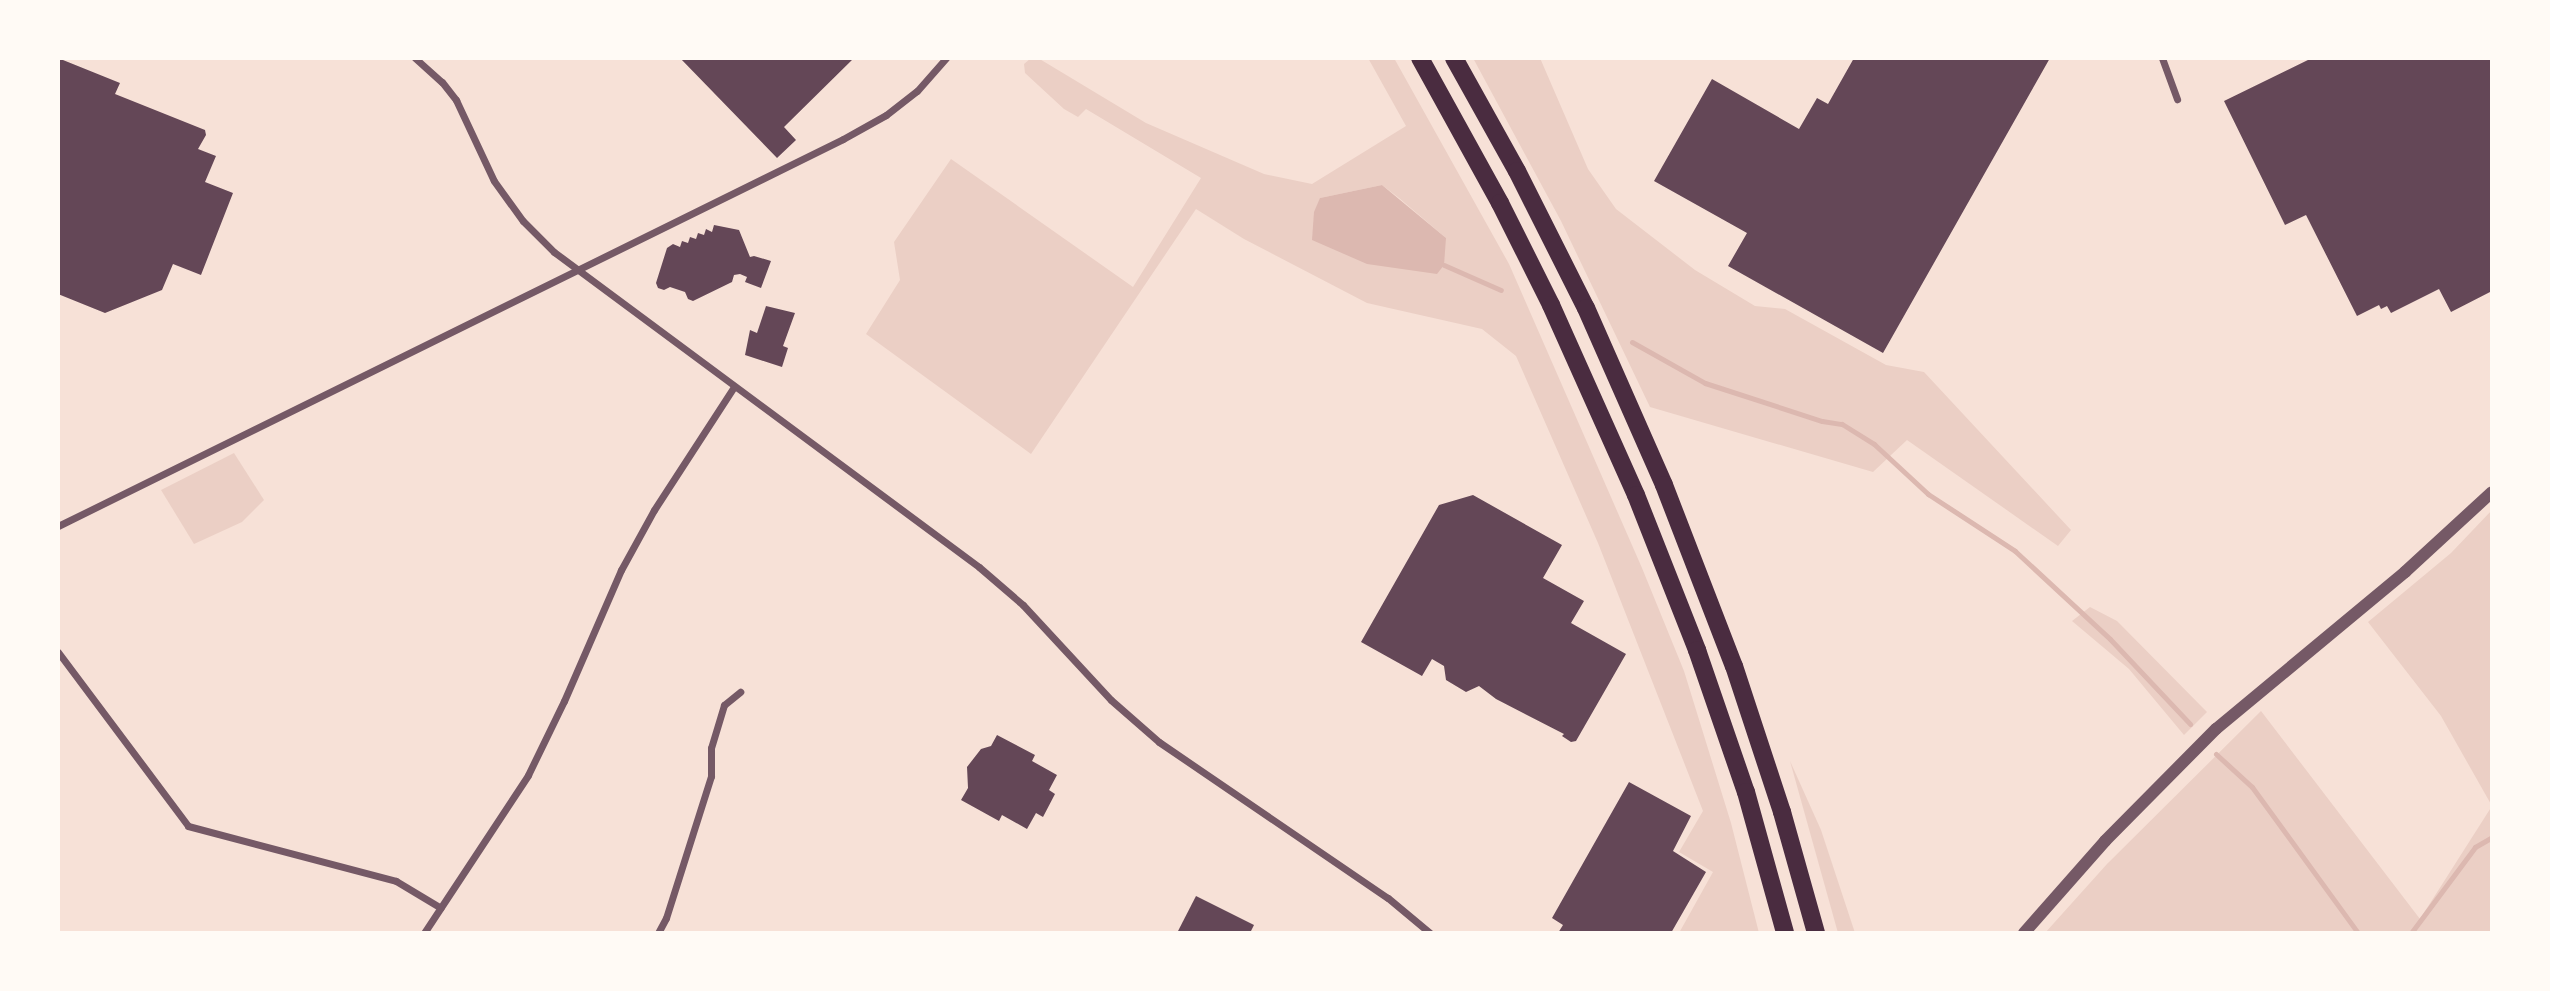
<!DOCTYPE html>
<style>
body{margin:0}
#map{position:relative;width:2550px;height:991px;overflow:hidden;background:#f7e1d7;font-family:"Source Sans 3",sans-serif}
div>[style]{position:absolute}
.green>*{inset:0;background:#ebcfc5}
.water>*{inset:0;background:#dcb8b0}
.stream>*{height:5px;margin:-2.5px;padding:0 2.5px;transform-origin:2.5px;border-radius:2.5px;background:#dcb8b0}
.building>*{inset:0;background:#644757}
.minor>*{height:7px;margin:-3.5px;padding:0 3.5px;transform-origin:3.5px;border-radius:3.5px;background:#755966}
.tertiary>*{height:12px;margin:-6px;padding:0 6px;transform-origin:6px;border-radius:6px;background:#755966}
.trunk>*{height:18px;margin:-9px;padding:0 9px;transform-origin:9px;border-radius:9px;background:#4a2c40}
span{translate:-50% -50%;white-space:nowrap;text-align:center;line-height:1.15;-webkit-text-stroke:5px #fffaf5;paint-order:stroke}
.frame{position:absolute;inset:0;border:60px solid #fffaf5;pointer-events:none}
</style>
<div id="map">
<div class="green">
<div style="clip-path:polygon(evenodd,1031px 58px,1038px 58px,1146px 123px,1264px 174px,1312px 184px,1406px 126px,1368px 58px,1394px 58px,1509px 264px,1642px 568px,1684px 671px,1731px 823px,1759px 933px,1679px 933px,1713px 872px,1679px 852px,1703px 811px,1598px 543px,1516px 356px,1482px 329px,1367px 303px,1244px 239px,1196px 209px,1031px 454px,866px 334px,900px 280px,894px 242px,951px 159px,1133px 287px,1201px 178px,1086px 109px,1078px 117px,1064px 109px,1025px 73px,1024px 64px,1031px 58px,1382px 185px,1399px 198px,1446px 238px,1320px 198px,1382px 185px)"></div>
<div style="clip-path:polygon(1473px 58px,1540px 58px,1588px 169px,1616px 209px,1695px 270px,1755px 306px,1785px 309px,1886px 365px,1924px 372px,2071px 530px,2058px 546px,1907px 440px,1873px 472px,1650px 407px,1561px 221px)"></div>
<div style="clip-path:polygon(234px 453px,264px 500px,242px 522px,194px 544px,161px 490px)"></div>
<div style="clip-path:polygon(2492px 510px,2492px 933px,2045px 933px,2107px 864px,2261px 711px,2420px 919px,2492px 806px,2441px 716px,2368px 622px,2451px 553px)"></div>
<div style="clip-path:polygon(2090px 607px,2117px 621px,2207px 712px,2184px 735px,2129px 669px,2072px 621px)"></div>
<div style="clip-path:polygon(1790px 761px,1821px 830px,1855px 933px,1838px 933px)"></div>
</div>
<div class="water">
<div style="clip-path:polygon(1382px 185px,1446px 238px,1444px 265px,1437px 274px,1367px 264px,1312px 240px,1314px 212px,1320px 198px)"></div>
</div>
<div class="stream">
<div style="left:1444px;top:265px;width:62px;rotate:23.7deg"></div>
<div style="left:1632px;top:342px;width:84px;rotate:29.3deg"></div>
<div style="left:1705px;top:383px;width:123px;rotate:18deg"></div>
<div style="left:1822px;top:421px;width:20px;rotate:9deg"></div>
<div style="left:1842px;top:424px;width:38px;rotate:32deg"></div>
<div style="left:1874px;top:444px;width:74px;rotate:42.8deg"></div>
<div style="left:1928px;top:494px;width:104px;rotate:33.2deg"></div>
<div style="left:2015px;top:551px;width:129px;rotate:42.8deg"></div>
<div style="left:2110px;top:639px;width:117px;rotate:46.7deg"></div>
<div style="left:2216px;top:754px;width:49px;rotate:42.5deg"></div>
<div style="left:2252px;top:787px;width:180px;rotate:54deg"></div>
<div style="left:2411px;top:933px;width:107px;rotate:-53.3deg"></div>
<div style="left:2475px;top:847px;width:20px;rotate:-30deg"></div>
</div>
<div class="building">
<div style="clip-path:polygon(58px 58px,120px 83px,115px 94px,205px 130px,206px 135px,198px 149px,216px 156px,205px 182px,233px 193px,201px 275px,173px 264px,162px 290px,105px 313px,58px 294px)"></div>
<div style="clip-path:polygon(680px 58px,852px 58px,853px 59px,784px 127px,796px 140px,777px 158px)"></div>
<div style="clip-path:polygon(1854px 58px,2050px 58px,1883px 353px,1728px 266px,1747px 233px,1654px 181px,1712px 79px,1799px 129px,1817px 98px,1828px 104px)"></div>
<div style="clip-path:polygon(2312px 58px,2492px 58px,2492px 291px,2451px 312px,2439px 289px,2391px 313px,2387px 306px,2381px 309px,2379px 305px,2357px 316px,2306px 215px,2285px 225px,2224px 101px)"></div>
<div style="clip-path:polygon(714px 225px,739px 230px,750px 257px,754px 256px,771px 261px,761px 288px,745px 282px,747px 277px,740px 274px,734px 275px,732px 282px,693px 301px,688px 299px,685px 292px,670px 287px,664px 290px,658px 288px,656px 283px,667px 248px,673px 244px,680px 247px,682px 241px,688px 243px,690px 237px,696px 239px,698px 233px,704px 235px,706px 229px,712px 232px)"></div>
<div style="clip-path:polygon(766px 306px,795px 313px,783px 346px,788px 348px,782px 367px,745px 355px,750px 330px,757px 333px)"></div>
<div style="clip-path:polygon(1473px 495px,1562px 545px,1543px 578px,1584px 601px,1571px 623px,1626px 654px,1576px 741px,1571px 742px,1562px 736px,1564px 734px,1496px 699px,1479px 686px,1466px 692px,1446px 680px,1444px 666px,1432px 659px,1422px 676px,1361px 642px,1439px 505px)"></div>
<div style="clip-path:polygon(997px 735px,1035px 755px,1032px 761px,1057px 775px,1049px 790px,1055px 794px,1043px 817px,1036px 813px,1027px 829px,1002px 815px,999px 821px,961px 800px,968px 788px,967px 767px,981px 749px,991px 746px)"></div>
<div style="clip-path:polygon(1629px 782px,1691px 816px,1673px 851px,1706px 872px,1671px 933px,1558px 933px,1563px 925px,1552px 918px)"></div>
<div style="clip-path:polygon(1196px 896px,1254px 925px,1250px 933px,1177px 933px)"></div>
</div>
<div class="minor">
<div style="left:415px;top:58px;width:36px;rotate:42deg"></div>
<div style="left:442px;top:82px;width:23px;rotate:52deg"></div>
<div style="left:456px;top:100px;width:89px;rotate:64.9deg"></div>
<div style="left:494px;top:181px;width:49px;rotate:54.1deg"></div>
<div style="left:523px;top:221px;width:44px;rotate:45deg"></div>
<div style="left:554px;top:252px;width:529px;rotate:36.54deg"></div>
<div style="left:979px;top:567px;width:58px;rotate:40.8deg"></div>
<div style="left:1023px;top:605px;width:129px;rotate:47.2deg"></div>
<div style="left:1111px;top:700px;width:64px;rotate:41.2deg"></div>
<div style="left:1159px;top:742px;width:277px;rotate:34.3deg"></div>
<div style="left:1388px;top:898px;width:55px;rotate:39.8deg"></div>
<div style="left:2162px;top:58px;width:44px;rotate:69.9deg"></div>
<div style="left:58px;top:526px;width:875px;rotate:-26.24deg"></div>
<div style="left:843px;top:139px;width:49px;rotate:-29.2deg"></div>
<div style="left:886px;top:115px;width:39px;rotate:-38deg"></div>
<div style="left:917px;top:91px;width:44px;rotate:-48.7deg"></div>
<div style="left:58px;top:652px;width:217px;rotate:53.2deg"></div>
<div style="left:188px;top:826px;width:215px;rotate:14.8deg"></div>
<div style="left:396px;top:881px;width:52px;rotate:31deg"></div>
<div style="left:424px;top:933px;width:189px;rotate:-56.6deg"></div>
<div style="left:528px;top:775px;width:82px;rotate:-64.1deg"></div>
<div style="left:564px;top:701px;width:143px;rotate:-66.5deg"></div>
<div style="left:621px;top:570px;width:68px;rotate:-61.2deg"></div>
<div style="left:654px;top:510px;width:147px;rotate:-57deg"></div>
<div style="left:658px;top:933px;width:17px;rotate:-62deg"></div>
<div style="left:666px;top:918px;width:149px;rotate:-72.4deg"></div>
<div style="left:711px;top:776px;width:28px;rotate:-90deg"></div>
<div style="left:711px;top:748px;width:45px;rotate:-73.2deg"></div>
<div style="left:724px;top:705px;width:21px;rotate:-39deg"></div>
</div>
<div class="tertiary">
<div style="left:2024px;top:933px;width:123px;rotate:-48.6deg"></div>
<div style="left:2105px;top:841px;width:158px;rotate:-45.3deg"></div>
<div style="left:2216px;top:729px;width:246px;rotate:-39.7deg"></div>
<div style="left:2405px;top:572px;width:118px;rotate:-42.6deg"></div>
</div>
<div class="trunk">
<div style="left:1420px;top:58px;width:166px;rotate:61.1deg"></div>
<div style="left:1500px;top:203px;width:114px;rotate:63.4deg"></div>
<div style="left:1551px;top:305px;width:208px;rotate:65.9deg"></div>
<div style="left:1636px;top:495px;width:167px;rotate:68.5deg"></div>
<div style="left:1697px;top:650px;width:150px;rotate:71deg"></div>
<div style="left:1746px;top:792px;width:146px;rotate:74.5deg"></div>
<div style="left:1454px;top:58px;width:129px;rotate:60.9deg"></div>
<div style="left:1517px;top:171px;width:153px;rotate:63.3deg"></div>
<div style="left:1586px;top:308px;width:193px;rotate:66.2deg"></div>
<div style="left:1664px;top:485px;width:194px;rotate:68.9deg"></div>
<div style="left:1734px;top:666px;width:154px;rotate:71.8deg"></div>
<div style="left:1782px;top:812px;width:126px;rotate:74.3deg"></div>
</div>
<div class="frame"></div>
</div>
